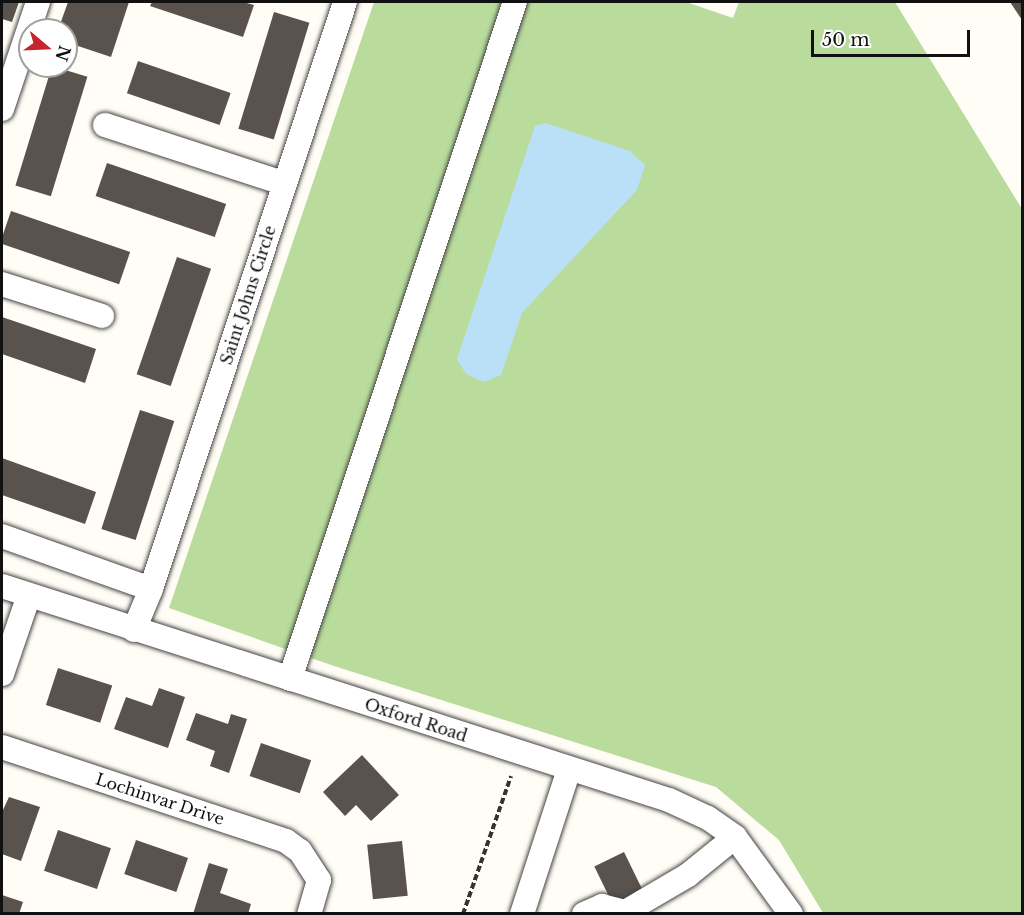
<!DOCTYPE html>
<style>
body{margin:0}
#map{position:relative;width:1024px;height:915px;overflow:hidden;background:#fffdf5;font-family:"Libre Baskerville",serif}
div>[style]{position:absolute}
.forest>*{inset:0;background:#b9dc9c}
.water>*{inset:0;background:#b9e0f7}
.building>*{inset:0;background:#5a524d;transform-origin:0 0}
.path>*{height:4px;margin-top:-2px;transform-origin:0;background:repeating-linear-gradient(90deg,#333 0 6px,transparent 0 9px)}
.roads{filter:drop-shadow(0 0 2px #444) drop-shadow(0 0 2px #444)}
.minor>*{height:24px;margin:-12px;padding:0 12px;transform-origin:12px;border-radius:12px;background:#fff}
span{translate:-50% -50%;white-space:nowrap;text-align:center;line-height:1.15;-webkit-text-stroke:6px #fff;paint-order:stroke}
.street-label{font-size:16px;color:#111}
.frame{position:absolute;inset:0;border:3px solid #111;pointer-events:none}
.north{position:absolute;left:18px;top:18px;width:60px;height:60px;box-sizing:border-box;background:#fff;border:2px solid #a0a0a0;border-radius:50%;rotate:109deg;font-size:16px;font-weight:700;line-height:24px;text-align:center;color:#111}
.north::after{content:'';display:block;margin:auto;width:21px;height:27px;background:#c4262e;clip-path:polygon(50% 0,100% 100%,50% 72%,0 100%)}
.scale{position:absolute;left:811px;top:30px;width:159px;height:27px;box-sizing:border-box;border:3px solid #111;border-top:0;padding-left:8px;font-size:18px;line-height:21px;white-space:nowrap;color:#111;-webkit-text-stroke:4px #fff;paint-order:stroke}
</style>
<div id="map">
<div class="forest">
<div style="clip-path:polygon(374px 2px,686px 2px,733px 18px,739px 2px,895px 2px,1022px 209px,1022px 913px,823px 913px,779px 840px,716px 787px,334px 666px,169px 608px)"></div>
</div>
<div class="water">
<div style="clip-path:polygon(545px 123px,630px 151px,645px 165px,637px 190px,522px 313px,501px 375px,484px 382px,466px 374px,457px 359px,535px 126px)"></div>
</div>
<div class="building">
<div style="clip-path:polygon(2px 2px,19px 2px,12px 22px,2px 19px)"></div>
<div style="clip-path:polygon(68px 2px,129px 2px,111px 57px,66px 42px,66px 30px,58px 30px)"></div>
<div style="clip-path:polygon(152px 2px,243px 2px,254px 5px,243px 37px,150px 6px)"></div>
<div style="clip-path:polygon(1010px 2px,1022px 2px,1022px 20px)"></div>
<div style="left:274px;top:12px;width:37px;height:122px;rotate:17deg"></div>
<div style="left:138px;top:61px;width:98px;height:34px;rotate:19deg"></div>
<div style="left:52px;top:66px;width:37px;height:125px;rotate:17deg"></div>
<div style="left:107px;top:163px;width:126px;height:35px;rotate:19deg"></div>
<div style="left:11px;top:211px;width:126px;height:34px;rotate:19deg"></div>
<div style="left:177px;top:257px;width:36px;height:124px;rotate:19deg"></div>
<div style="clip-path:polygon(2px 317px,96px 349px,85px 383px,2px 354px)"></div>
<div style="left:140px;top:410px;width:36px;height:125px;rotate:18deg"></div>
<div style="clip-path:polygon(2px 458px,96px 492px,85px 524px,2px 495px)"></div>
<div style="left:58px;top:668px;width:57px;height:39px;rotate:18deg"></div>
<div style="clip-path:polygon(159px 688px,185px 697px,168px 748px,114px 729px,126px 697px,152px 706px)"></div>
<div style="clip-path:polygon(196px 713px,228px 724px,231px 714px,247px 719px,229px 773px,210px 766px,215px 751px,186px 740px)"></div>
<div style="left:261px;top:743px;width:53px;height:35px;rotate:19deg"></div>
<div style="clip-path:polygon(362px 755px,399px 795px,371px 821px,356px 805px,345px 816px,323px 792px)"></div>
<div style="clip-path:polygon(9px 797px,40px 807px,21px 861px,2px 854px,2px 812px)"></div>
<div style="left:58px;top:830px;width:56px;height:43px;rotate:19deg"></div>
<div style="left:136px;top:840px;width:55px;height:36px;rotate:19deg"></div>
<div style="left:402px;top:841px;width:55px;height:35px;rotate:84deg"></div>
<div style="left:624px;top:852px;width:46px;height:33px;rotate:64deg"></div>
<div style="clip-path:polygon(209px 863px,228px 869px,220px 893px,251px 904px,248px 914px,193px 914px)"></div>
<div style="clip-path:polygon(2px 895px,23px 902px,19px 914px,2px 914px)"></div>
</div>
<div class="path">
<div style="left:463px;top:914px;width:146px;rotate:-70.8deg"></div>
</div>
<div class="roads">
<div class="minor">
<div style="left:2px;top:109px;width:113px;rotate:-71.4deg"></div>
<div style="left:105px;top:125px;width:189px;rotate:18.1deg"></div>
<div style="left:2px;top:284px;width:105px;rotate:17.7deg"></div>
<div style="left:2px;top:536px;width:158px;rotate:19.6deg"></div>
<div style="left:151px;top:589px;width:618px;rotate:-71.71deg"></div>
<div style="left:2px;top:586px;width:700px;rotate:17.79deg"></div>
<div style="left:669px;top:800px;width:43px;rotate:24.8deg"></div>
<div style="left:708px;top:818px;width:33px;rotate:35deg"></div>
<div style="left:735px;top:837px;width:95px;rotate:54deg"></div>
<div style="left:134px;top:630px;width:44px;rotate:-67.5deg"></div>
<div style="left:2px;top:674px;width:83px;rotate:-71.1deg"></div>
<div style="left:290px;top:679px;width:713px;rotate:-71.62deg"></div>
<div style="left:2px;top:747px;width:299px;rotate:18.3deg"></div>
<div style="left:286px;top:841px;width:17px;rotate:36deg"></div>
<div style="left:300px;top:851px;width:35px;rotate:57deg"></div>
<div style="left:319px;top:880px;width:35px;rotate:106deg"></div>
<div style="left:522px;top:914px;width:152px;rotate:-72deg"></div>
<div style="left:584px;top:914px;width:20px;rotate:-24deg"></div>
<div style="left:602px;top:906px;width:24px;rotate:15deg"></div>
<div style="left:625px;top:912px;width:73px;rotate:-30.4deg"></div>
<div style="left:688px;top:875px;width:60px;rotate:-39deg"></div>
</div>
</div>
<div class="street-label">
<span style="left:248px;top:295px;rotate:-72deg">Saint Johns Circle</span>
<span style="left:416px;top:720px;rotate:18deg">Oxford Road</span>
<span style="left:160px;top:799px;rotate:18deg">Lochinvar Drive</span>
</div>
<div class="frame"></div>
<div class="north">N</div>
<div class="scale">50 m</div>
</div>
